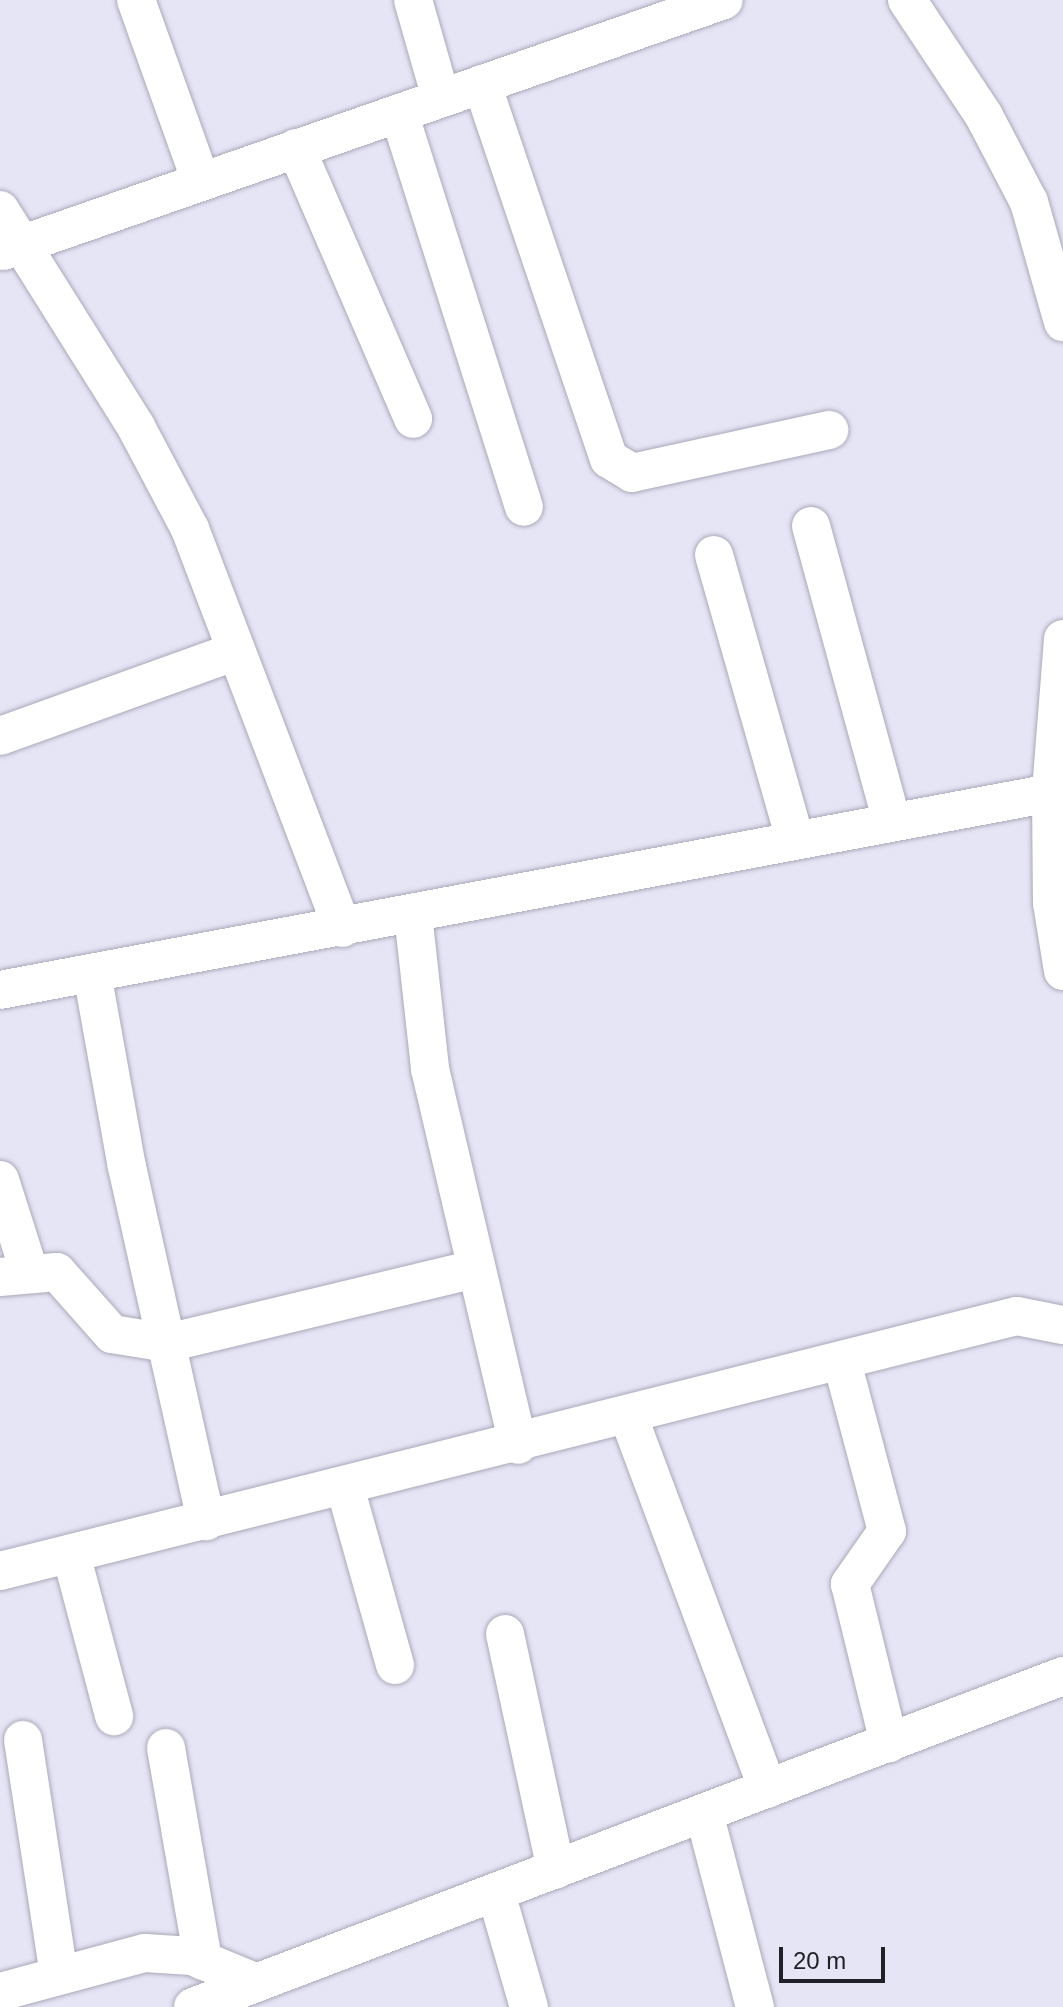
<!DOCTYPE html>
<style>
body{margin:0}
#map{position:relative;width:1063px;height:2007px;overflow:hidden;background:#e6e5f6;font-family:Helvetica,sans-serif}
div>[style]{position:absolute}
.roads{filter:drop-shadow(0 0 2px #aaa9b9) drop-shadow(0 0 2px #aaa9b9)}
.minor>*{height:38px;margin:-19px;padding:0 19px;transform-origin:19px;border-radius:19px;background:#fff}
span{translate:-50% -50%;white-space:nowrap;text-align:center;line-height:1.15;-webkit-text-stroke:8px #e6e5f6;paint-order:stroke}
.scale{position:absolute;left:779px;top:1947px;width:106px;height:36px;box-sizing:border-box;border:4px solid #202026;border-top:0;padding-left:10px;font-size:24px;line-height:28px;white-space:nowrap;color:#202026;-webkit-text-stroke:6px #e6e5f6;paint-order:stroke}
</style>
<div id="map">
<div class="roads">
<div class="minor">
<div style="left:136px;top:0;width:193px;rotate:70.3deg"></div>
<div style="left:413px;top:0;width:102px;rotate:74.1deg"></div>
<div style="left:907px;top:0;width:139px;rotate:56.4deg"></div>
<div style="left:984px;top:116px;width:97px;rotate:62.4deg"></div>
<div style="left:1029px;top:202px;width:125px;rotate:74.2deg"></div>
<div style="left:482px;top:84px;width:396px;rotate:71.3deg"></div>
<div style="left:609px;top:459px;width:27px;rotate:31deg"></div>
<div style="left:632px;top:473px;width:202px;rotate:-12.3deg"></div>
<div style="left:399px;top:113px;width:413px;rotate:72.4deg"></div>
<div style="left:296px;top:148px;width:295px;rotate:66.6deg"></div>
<div style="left:0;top:210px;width:256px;rotate:57.9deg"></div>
<div style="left:136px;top:427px;width:115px;rotate:62.1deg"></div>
<div style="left:190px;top:529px;width:427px;rotate:69.1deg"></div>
<div style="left:3px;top:251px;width:763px;rotate:-19.19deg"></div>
<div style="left:811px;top:526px;width:304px;rotate:74.7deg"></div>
<div style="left:714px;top:555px;width:295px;rotate:74.1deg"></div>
<div style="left:1063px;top:639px;width:154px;rotate:94.5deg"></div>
<div style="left:1051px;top:793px;width:110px;rotate:89.5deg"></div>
<div style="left:1052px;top:903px;width:69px;rotate:80.8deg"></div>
<div style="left:0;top:736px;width:251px;rotate:-19.8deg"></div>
<div style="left:413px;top:914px;width:156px;rotate:83.7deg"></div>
<div style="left:430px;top:1069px;width:386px;rotate:76.8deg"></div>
<div style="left:92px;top:973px;width:197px;rotate:79.8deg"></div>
<div style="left:127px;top:1167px;width:363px;rotate:77.4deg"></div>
<div style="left:0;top:990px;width:1069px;rotate:-10.62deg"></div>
<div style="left:0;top:1180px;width:96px;rotate:72.3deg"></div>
<div style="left:0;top:1277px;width:57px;rotate:-5deg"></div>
<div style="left:57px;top:1272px;width:83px;rotate:48.4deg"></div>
<div style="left:112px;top:1334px;width:56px;rotate:9.3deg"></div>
<div style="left:167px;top:1343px;width:318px;rotate:-13.5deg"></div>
<div style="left:842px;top:1362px;width:175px;rotate:75.1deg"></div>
<div style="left:887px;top:1531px;width:65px;rotate:124.9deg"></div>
<div style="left:850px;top:1584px;width:164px;rotate:76.2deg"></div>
<div style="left:629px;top:1418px;width:396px;rotate:69.5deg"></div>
<div style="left:345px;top:1487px;width:185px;rotate:74.3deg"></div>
<div style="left:71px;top:1554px;width:168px;rotate:75.1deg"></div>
<div style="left:0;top:1571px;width:1048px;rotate:-14.08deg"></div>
<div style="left:1017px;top:1316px;width:47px;rotate:11.1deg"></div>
<div style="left:505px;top:1634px;width:241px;rotate:77.8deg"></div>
<div style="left:23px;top:1740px;width:238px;rotate:81.3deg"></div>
<div style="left:166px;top:1748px;width:216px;rotate:80.1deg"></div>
<div style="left:704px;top:1813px;width:201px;rotate:75.3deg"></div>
<div style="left:496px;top:1893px;width:119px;rotate:73.9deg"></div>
<div style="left:0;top:1992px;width:150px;rotate:-15.1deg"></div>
<div style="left:145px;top:1953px;width:47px;rotate:3.7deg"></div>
<div style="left:192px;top:1956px;width:70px;rotate:22.6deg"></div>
<div style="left:193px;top:2007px;width:931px;rotate:-20.83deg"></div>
</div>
</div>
<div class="scale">20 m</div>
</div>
